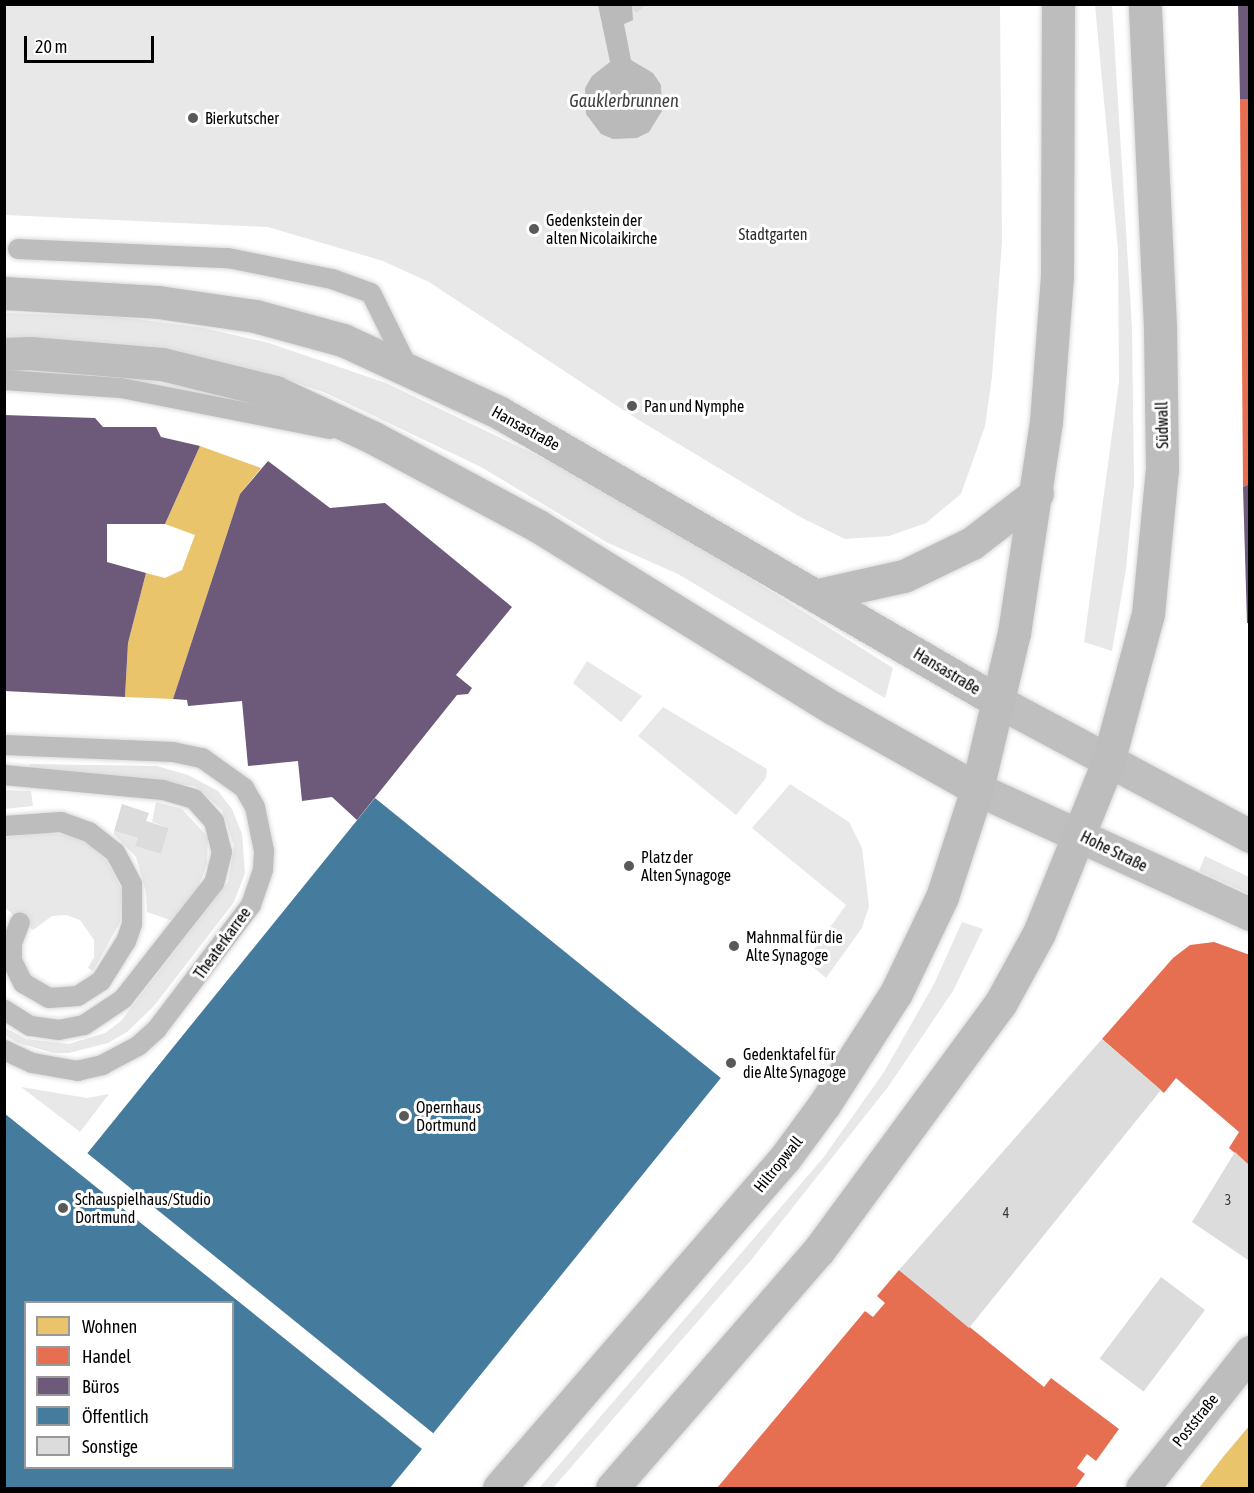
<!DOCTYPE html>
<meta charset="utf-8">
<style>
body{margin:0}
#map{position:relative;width:1254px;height:1493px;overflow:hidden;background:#fff;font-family:"Asap Condensed",sans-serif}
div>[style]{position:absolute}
.green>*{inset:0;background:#e8e8e8}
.water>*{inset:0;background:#bababa}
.homes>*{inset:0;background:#e9c46a}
.shops>*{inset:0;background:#e76f51}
.offices>*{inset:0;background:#6d597a}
.public>*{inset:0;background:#457b9d;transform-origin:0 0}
.building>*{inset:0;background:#dcdcdc;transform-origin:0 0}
.roads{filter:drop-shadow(0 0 2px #dbdbdb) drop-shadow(0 0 2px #dbdbdb)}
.lane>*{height:20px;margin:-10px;padding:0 10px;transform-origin:10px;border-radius:10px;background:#bdbdbd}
.street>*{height:33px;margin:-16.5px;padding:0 16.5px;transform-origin:16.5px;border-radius:16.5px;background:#bdbdbd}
.secondary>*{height:33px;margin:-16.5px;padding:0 16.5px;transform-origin:16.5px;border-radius:16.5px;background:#bfbfbf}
.primary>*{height:33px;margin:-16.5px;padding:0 16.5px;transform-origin:16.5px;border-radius:16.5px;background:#bdbdbd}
.dots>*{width:16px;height:16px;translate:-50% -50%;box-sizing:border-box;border:3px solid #fff;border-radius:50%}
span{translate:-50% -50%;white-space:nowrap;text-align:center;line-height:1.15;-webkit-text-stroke:6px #fff;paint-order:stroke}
.number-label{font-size:14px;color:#373737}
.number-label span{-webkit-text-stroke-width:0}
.poi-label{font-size:16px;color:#000}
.left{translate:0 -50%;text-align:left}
.park-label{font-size:16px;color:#2d2d2d}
.street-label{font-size:16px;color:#000}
.water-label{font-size:18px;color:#3e3e3e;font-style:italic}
.frame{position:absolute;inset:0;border:6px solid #000;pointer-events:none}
.legend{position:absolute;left:24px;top:1301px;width:210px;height:168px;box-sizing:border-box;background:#fff;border:2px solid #999;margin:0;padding:8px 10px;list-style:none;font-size:18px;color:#000}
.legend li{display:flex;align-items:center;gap:12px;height:30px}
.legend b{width:30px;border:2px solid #999}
.scale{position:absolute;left:24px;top:36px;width:130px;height:27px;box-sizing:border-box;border:3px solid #000;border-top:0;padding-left:8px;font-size:18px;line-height:21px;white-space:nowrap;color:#000;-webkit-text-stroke:4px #fff;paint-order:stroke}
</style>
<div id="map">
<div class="green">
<div style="clip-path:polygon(5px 5px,1000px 5px,1002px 242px,992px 377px,985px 426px,961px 494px,926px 523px,889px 536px,845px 539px,802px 518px,637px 419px,429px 282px,383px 261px,268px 227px,5px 215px)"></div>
<div style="clip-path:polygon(1112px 5px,1132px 328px,1134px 484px,1126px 569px,1112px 651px,1084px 642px,1119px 382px,1118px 250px,1095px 5px)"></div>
<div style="clip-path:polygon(5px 313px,121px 317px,204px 328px,269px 343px,386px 383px,553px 463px,675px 531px,893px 668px,885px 698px,678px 574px,608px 543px,481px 467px,326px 393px,268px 373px,201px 357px,5px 342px)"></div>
<div style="clip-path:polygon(587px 661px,642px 696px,621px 722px,573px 683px)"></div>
<div style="clip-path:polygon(663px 707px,767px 769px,766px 778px,736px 815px,638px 736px)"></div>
<div style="clip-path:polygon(29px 764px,157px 766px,188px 775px,218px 791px,232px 809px,242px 834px,245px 873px,234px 902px,154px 1006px,127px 1032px,108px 1043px,69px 1053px,54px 1053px,18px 1043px,5px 1035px,4px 1027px,26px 1039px,69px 1044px,105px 1033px,121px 1021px,228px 882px,234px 846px,222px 810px,195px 786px,31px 768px)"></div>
<div style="clip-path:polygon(790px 784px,849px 822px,862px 848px,869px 906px,862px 928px,826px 978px,806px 961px,846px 905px,752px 828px)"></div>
<div style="clip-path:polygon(5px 790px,31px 791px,33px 806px,5px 809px)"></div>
<div style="clip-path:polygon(156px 802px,182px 809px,208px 837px,207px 864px,197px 890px,176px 922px,147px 912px,146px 892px,136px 857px,114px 834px,114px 831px,138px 838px,136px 846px,161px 854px,169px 828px,152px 822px)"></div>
<div style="clip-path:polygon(44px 832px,72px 836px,92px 846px,108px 862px,122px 890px,120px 922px,93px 971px,88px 968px,94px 957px,94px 940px,80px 920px,66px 915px,52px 916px,33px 930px,5px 908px,4px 838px)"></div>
<div style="clip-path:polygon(1205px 856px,1249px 877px,1249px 894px,1199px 871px)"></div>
<div style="clip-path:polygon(962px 922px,983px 929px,953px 991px,888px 1087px,752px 1259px,553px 1488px,539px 1488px,823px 1158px,884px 1072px,934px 984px)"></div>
<div style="clip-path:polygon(21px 1087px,87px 1098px,109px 1094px,80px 1132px)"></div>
</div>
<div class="water">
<div style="clip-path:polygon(598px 5px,632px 5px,633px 20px,624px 24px,631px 60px,653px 73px,661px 85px,662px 111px,649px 132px,637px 138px,613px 139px,601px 134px,586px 114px,585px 88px,592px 76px,610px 62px)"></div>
</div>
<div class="homes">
<div style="clip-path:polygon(200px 446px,261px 468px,240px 494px,173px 699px,125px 697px,128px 643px,146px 573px,165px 578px,182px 570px,195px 535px,165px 524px)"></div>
<div style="clip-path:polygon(1250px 1425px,1250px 1488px,1199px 1488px,1223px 1457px)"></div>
</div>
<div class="shops">
<div style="clip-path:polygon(1240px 99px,1250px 99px,1250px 484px,1243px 487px)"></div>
<div style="clip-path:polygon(1214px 942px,1250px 955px,1250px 1166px,1229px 1148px,1239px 1132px,1176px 1078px,1164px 1093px,1102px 1039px,1173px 958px,1190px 945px)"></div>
<div style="clip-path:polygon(899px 1270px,1044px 1387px,1051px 1378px,1119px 1429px,1096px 1461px,1087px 1454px,1077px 1468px,1085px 1474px,1075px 1488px,717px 1488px,865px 1311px,873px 1317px,885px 1303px,877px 1296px)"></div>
</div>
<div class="offices">
<div style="clip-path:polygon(1238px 4px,1250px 4px,1250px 99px,1240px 99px)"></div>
<div style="clip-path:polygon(4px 415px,95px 418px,103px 427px,156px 427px,161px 437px,200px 446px,165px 524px,107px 524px,107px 562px,146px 573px,128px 643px,125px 697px,4px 691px)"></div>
<div style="clip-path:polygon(268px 461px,330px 508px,385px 503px,512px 607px,456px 675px,472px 688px,468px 694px,457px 695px,357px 820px,332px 797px,302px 801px,298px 761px,248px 766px,242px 701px,188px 706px,187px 700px,173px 699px,240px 494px)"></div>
<div style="clip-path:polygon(1250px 484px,1250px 623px,1247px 623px,1243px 487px)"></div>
</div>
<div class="public">
<div style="left:375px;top:798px;width:445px;height:457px;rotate:39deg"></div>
<div style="clip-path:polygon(evenodd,4px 1113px,422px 1449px,390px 1488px,4px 1488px,4px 1113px,26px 1302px,232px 1302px,232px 1468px,26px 1468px,26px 1302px)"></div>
</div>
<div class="building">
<div style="clip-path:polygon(630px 4px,647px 4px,636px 13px)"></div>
<div style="clip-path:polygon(122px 804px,149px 813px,146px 821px,169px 828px,161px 854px,135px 846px,138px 838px,114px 831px)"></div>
<div style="clip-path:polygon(1102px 1039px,1161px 1090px,969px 1328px,899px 1270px)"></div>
<div style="clip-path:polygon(1235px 1152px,1250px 1166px,1248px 1260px,1192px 1222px)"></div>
<div style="left:1161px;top:1277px;width:55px;height:102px;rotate:37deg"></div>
</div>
<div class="roads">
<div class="lane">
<div style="left:18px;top:249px;width:210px;rotate:2.5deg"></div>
<div style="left:228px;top:258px;width:106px;rotate:11.4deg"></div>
<div style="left:332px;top:279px;width:41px;rotate:19.7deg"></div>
<div style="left:371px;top:293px;width:84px;rotate:63.7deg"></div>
<div style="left:4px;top:380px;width:117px;rotate:3.9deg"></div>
<div style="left:121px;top:388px;width:213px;rotate:11.1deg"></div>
<div style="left:4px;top:745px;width:169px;rotate:2.4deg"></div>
<div style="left:173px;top:752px;width:30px;rotate:12deg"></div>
<div style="left:202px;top:758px;width:52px;rotate:35.5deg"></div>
<div style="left:244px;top:788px;width:22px;rotate:60deg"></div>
<div style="left:255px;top:807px;width:45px;rotate:78.4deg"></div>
<div style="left:264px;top:851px;width:19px;rotate:93deg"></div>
<div style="left:263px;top:870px;width:37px;rotate:109deg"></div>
<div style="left:251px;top:905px;width:156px;rotate:127.2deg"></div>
<div style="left:157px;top:1029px;width:25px;rotate:138deg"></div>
<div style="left:138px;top:1046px;width:40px;rotate:152deg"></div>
<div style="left:103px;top:1065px;width:26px;rotate:167deg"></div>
<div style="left:78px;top:1071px;width:47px;rotate:-170.1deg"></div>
<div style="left:32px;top:1063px;width:31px;rotate:-155deg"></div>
<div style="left:4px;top:775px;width:160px;rotate:5.4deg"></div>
<div style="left:163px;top:790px;width:32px;rotate:16deg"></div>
<div style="left:194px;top:799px;width:30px;rotate:48deg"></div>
<div style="left:214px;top:821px;width:32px;rotate:76deg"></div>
<div style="left:222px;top:852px;width:32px;rotate:104deg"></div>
<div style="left:214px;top:883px;width:147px;rotate:128.1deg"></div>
<div style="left:123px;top:999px;width:47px;rotate:146.3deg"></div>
<div style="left:84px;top:1025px;width:25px;rotate:169deg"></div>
<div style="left:59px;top:1030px;width:29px;rotate:-172deg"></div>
<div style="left:30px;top:1026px;width:31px;rotate:-148deg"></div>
<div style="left:4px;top:826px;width:57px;rotate:-4deg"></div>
<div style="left:61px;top:822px;width:30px;rotate:20deg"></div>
<div style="left:89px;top:832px;width:33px;rotate:38deg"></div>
<div style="left:115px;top:852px;width:36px;rotate:62deg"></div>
<div style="left:132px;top:884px;width:40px;rotate:90deg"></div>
<div style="left:132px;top:924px;width:18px;rotate:109deg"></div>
<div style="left:126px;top:941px;width:47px;rotate:122deg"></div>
<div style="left:101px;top:981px;width:27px;rotate:147deg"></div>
<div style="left:78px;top:996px;width:29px;rotate:176deg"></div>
<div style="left:49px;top:998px;width:30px;rotate:-150deg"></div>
<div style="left:23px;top:983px;width:25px;rotate:-116deg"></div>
<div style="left:12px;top:960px;width:17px;rotate:-90deg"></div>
<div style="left:12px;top:943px;width:22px;rotate:-69deg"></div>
</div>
<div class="street">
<div style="left:4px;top:293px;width:154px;rotate:3.3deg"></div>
<div style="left:158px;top:302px;width:98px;rotate:8.2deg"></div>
<div style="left:255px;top:316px;width:91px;rotate:15.3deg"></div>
<div style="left:343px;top:340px;width:173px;rotate:24.9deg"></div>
<div style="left:500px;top:413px;width:577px;rotate:30.08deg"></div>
<div style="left:4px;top:354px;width:26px;rotate:-2deg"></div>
<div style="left:30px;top:353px;width:132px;rotate:4.8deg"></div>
<div style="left:162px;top:364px;width:116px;rotate:13.9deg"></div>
<div style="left:275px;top:392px;width:109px;rotate:24.9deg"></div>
<div style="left:374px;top:438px;width:186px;rotate:28.2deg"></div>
<div style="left:538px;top:526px;width:347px;rotate:31.7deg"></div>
<div style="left:833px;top:708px;width:165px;rotate:29.4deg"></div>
<div style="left:818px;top:595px;width:88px;rotate:-12.5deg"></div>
<div style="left:904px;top:576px;width:76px;rotate:-25.9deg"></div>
<div style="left:972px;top:543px;width:82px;rotate:-37.6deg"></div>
<div style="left:1142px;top:1488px;width:174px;rotate:-51.5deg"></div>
</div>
<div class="secondary">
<div style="left:999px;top:702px;width:285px;rotate:28.1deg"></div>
<div style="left:977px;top:789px;width:300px;rotate:24.6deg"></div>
</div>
<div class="primary">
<div style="left:499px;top:1488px;width:437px;rotate:-49.1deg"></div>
<div style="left:785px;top:1158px;width:66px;rotate:-53.7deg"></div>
<div style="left:824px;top:1105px;width:133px;rotate:-57.3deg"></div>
<div style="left:896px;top:993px;width:106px;rotate:-64.4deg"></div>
<div style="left:942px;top:897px;width:114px;rotate:-72deg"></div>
<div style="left:977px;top:789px;width:160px;rotate:-76.7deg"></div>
<div style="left:1014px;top:633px;width:213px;rotate:-81.4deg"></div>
<div style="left:1046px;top:422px;width:145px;rotate:-85.7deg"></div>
<div style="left:1057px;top:277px;width:273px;rotate:-89.8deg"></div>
<div style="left:612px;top:1488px;width:315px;rotate:-49deg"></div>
<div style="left:819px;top:1250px;width:305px;rotate:-53.7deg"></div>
<div style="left:1000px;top:1004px;width:81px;rotate:-61.2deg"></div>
<div style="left:1039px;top:933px;width:184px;rotate:-68deg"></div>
<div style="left:1108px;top:762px;width:153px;rotate:-74.9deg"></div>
<div style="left:1148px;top:614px;width:146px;rotate:-84.5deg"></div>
<div style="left:1162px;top:469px;width:142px;rotate:-90.8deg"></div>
<div style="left:1160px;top:327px;width:323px;rotate:-92.7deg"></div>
</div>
</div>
<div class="dots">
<div style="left:193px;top:118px;background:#595959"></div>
<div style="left:534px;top:229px;background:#595959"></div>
<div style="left:632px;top:406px;background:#595959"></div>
<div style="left:629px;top:866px;background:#595959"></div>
<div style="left:734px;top:946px;background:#595959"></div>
<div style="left:731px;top:1063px;background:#595959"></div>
<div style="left:404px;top:1116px;background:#595959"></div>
<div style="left:63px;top:1208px;background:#595959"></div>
</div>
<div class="number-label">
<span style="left:1228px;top:1200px">3</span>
<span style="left:1006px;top:1213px">4</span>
</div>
<div class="poi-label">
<span class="left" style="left:205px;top:118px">Bierkutscher</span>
<span class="left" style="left:546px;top:229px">Gedenkstein der<br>alten Nicolaikirche</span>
<span class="left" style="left:644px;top:406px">Pan und Nymphe</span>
<span class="left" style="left:641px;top:866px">Platz der<br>Alten Synagoge</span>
<span class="left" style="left:746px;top:946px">Mahnmal für die<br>Alte Synagoge</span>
<span class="left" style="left:743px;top:1063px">Gedenktafel für<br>die Alte Synagoge</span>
<span class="left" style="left:416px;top:1116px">Opernhaus<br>Dortmund</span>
<span class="left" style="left:75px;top:1208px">Schauspielhaus/Studio<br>Dortmund</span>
</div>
<div class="park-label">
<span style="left:773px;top:234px">Stadtgarten</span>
</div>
<div class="street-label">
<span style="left:1162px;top:425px;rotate:-91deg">Südwall</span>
<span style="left:526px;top:428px;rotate:29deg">Hansastraße</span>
<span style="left:947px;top:671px;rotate:31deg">Hansastraße</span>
<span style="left:1114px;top:851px;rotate:26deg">Hohe Straße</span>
<span style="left:222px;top:943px;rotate:-54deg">Theaterkarree</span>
<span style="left:778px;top:1164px;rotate:-51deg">Hiltropwall</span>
<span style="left:1195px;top:1420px;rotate:-51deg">Poststraße</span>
</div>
<div class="water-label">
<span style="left:624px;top:101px">Gauklerbrunnen</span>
</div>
<div class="frame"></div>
<ul class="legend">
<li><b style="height:16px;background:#e9c46a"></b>Wohnen</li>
<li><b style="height:16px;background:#e76f51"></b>Handel</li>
<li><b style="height:16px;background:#6d597a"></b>Büros</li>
<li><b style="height:16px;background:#457b9d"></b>Öffentlich</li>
<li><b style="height:16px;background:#dcdcdc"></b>Sonstige</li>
</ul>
<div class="scale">20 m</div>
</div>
